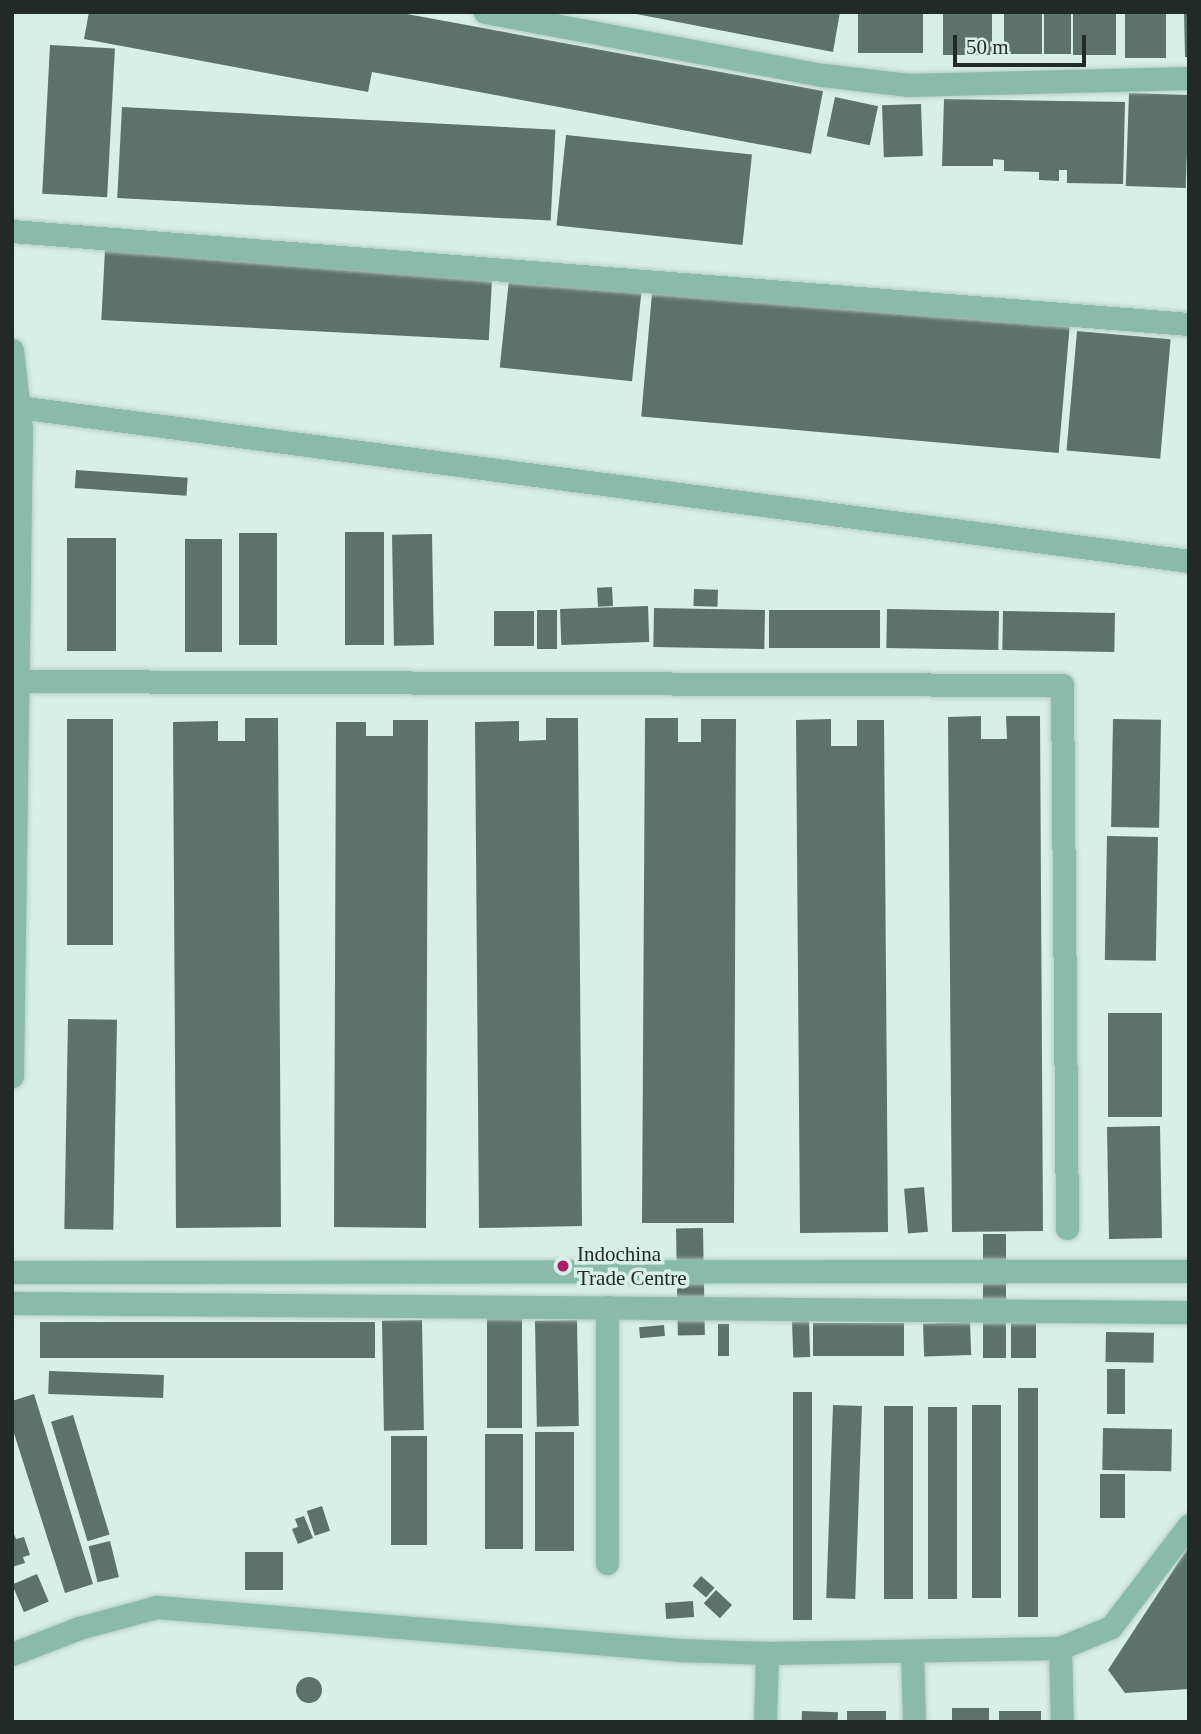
<!DOCTYPE html>
<style>
body{margin:0}
#map{position:relative;width:1201px;height:1734px;overflow:hidden;background:#d7efe7;font-family:Georgia,serif}
div>[style]{position:absolute}
.building>*{inset:0;background:#5c726b;transform-origin:0 0}
.round{border-radius:50%}
.roads{filter:drop-shadow(0 0 2px #b6ccc4) drop-shadow(0 0 2px #b6ccc4)}
.minor>*{height:23px;margin:-11.5px;padding:0 11.5px;transform-origin:11.5px;border-radius:11.5px;background:#89baaa}
.dots>*{width:19px;height:19px;translate:-50% -50%;box-sizing:border-box;border:4px solid #d7efe7;border-radius:50%}
span{translate:-50% -50%;white-space:nowrap;text-align:center;line-height:1.15;-webkit-text-stroke:7px #d7efe7;paint-order:stroke}
.poi-label{font-size:21px;color:#212a27}
.left{translate:0 -50%;text-align:left}
.frame{position:absolute;inset:0;border:14px solid #212a27;pointer-events:none}
.scale{position:absolute;left:953px;top:35px;width:133px;height:32px;box-sizing:border-box;border:4px solid #212a27;border-top:0;padding-left:9px;font-size:21px;line-height:24px;white-space:nowrap;color:#212a27;-webkit-text-stroke:5px #d7efe7;paint-order:stroke}
</style>
<div id="map">
<div class="building">
<div style="clip-path:polygon(89px 12px,396px 12px,823px 91px,811px 154px,372px 72px,368px 92px,84px 39px)"></div>
<div style="clip-path:polygon(626px 12px,840px 12px,833px 52px)"></div>
<div style="left:858px;top:12px;width:65px;height:41px"></div>
<div style="left:943px;top:12px;width:49px;height:43px"></div>
<div style="left:1004px;top:12px;width:38px;height:42px"></div>
<div style="left:1044px;top:12px;width:27px;height:42px"></div>
<div style="left:1073px;top:12px;width:43px;height:43px"></div>
<div style="left:1125px;top:12px;width:41px;height:46px"></div>
<div style="clip-path:polygon(1184px 12px,1189px 12px,1189px 57px,1185px 57px)"></div>
<div style="left:50px;top:45px;width:65px;height:149px;rotate:3deg"></div>
<div style="left:1129px;top:93px;width:60px;height:93px;rotate:2deg"></div>
<div style="left:835px;top:97px;width:44px;height:40px;rotate:12deg"></div>
<div style="clip-path:polygon(944px 99px,1125px 102px,1123px 184px,1067px 183px,1067px 170px,1059px 170px,1059px 181px,1039px 180px,1039px 172px,1004px 171px,1004px 160px,993px 159px,993px 166px,942px 166px)"></div>
<div style="left:921px;top:104px;width:52px;height:39px;rotate:88deg"></div>
<div style="left:122px;top:107px;width:434px;height:91px;rotate:3deg"></div>
<div style="left:566px;top:135px;width:187px;height:91px;rotate:6deg"></div>
<div style="left:105px;top:250px;width:388px;height:70px;rotate:3deg"></div>
<div style="left:510px;top:270px;width:133px;height:98px;rotate:6deg"></div>
<div style="left:653px;top:282px;width:419px;height:135px;rotate:5deg"></div>
<div style="left:1077px;top:331px;width:94px;height:120px;rotate:5deg"></div>
<div style="left:76px;top:470px;width:112px;height:18px;rotate:4deg"></div>
<div style="left:384px;top:532px;width:113px;height:39px;rotate:90deg"></div>
<div style="left:277px;top:533px;width:112px;height:38px;rotate:90deg"></div>
<div style="left:432px;top:534px;width:111px;height:40px;rotate:89deg"></div>
<div style="left:67px;top:538px;width:49px;height:113px"></div>
<div style="left:185px;top:539px;width:37px;height:113px"></div>
<div style="left:612px;top:587px;width:19px;height:15px;rotate:87deg"></div>
<div style="left:694px;top:589px;width:24px;height:17px;rotate:2deg"></div>
<div style="left:648px;top:606px;width:36px;height:88px;rotate:88deg"></div>
<div style="left:654px;top:608px;width:111px;height:39px;rotate:1deg"></div>
<div style="left:887px;top:609px;width:112px;height:39px;rotate:1deg"></div>
<div style="left:537px;top:610px;width:20px;height:39px"></div>
<div style="left:880px;top:610px;width:38px;height:111px;rotate:90deg"></div>
<div style="left:534px;top:611px;width:35px;height:40px;rotate:90deg"></div>
<div style="left:1003px;top:611px;width:112px;height:39px;rotate:1deg"></div>
<div style="clip-path:polygon(981px 716px,981px 739px,1007px 739px,1006px 716px,1040px 716px,1043px 1231px,952px 1232px,948px 717px)"></div>
<div style="clip-path:polygon(245px 718px,278px 718px,281px 1227px,176px 1228px,173px 722px,218px 721px,218px 741px,245px 741px)"></div>
<div style="clip-path:polygon(546px 718px,578px 718px,582px 1226px,479px 1228px,475px 722px,519px 721px,519px 741px,546px 740px)"></div>
<div style="clip-path:polygon(645px 718px,678px 718px,678px 742px,701px 742px,701px 719px,736px 719px,734px 1223px,642px 1223px)"></div>
<div style="left:67px;top:719px;width:46px;height:226px"></div>
<div style="clip-path:polygon(831px 719px,831px 746px,857px 746px,857px 720px,884px 720px,888px 1232px,800px 1233px,796px 720px)"></div>
<div style="left:1113px;top:719px;width:48px;height:108px;rotate:1deg"></div>
<div style="clip-path:polygon(393px 720px,428px 720px,426px 1228px,334px 1227px,336px 722px,366px 722px,366px 736px,393px 736px)"></div>
<div style="left:1107px;top:836px;width:51px;height:124px;rotate:1deg"></div>
<div style="left:1162px;top:1013px;width:104px;height:54px;rotate:90deg"></div>
<div style="left:68px;top:1019px;width:49px;height:210px;rotate:1deg"></div>
<div style="left:1160px;top:1126px;width:112px;height:53px;rotate:89deg"></div>
<div style="left:924px;top:1187px;width:45px;height:20px;rotate:85deg"></div>
<div style="left:703px;top:1228px;width:107px;height:27px;rotate:89deg"></div>
<div style="left:983px;top:1234px;width:23px;height:124px"></div>
<div style="left:487px;top:1317px;width:35px;height:111px"></div>
<div style="left:422px;top:1320px;width:110px;height:40px;rotate:89deg"></div>
<div style="left:577px;top:1320px;width:106px;height:42px;rotate:89deg"></div>
<div style="left:809px;top:1321px;width:36px;height:17px;rotate:88deg"></div>
<div style="left:375px;top:1322px;width:36px;height:335px;rotate:90deg"></div>
<div style="left:970px;top:1322px;width:33px;height:47px;rotate:88deg"></div>
<div style="left:904px;top:1323px;width:33px;height:91px;rotate:90deg"></div>
<div style="left:1011px;top:1323px;width:25px;height:35px"></div>
<div style="left:718px;top:1324px;width:11px;height:32px"></div>
<div style="left:664px;top:1325px;width:11px;height:25px;rotate:85deg"></div>
<div style="left:1106px;top:1332px;width:48px;height:30px;rotate:1deg"></div>
<div style="left:1125px;top:1369px;width:45px;height:18px;rotate:90deg"></div>
<div style="left:49px;top:1371px;width:115px;height:23px;rotate:2deg"></div>
<div style="left:1038px;top:1388px;width:229px;height:20px;rotate:90deg"></div>
<div style="left:793px;top:1392px;width:19px;height:228px"></div>
<div style="clip-path:polygon(34px 1394px,93px 1584px,65px 1593px,12px 1427px,12px 1401px)"></div>
<div style="left:833px;top:1405px;width:29px;height:193px;rotate:2deg"></div>
<div style="left:972px;top:1405px;width:29px;height:193px"></div>
<div style="left:884px;top:1406px;width:29px;height:193px"></div>
<div style="left:928px;top:1407px;width:29px;height:192px"></div>
<div style="left:73px;top:1415px;width:125px;height:23px;rotate:73deg"></div>
<div style="left:1103px;top:1428px;width:69px;height:42px;rotate:1deg"></div>
<div style="left:535px;top:1432px;width:39px;height:119px"></div>
<div style="left:523px;top:1434px;width:115px;height:38px;rotate:90deg"></div>
<div style="left:391px;top:1436px;width:36px;height:109px"></div>
<div style="left:1100px;top:1474px;width:25px;height:44px"></div>
<div style="left:322px;top:1506px;width:26px;height:16px;rotate:72deg"></div>
<div style="clip-path:polygon(304px 1516px,313px 1538px,298px 1544px,292px 1529px,298px 1527px,295px 1519px)"></div>
<div style="clip-path:polygon(12px 1529px,16px 1539px,24px 1537px,30px 1555px,23px 1557px,25px 1563px,12px 1567px)"></div>
<div style="left:110px;top:1541px;width:37px;height:22px;rotate:76deg"></div>
<div style="clip-path:polygon(1189px 1546px,1189px 1689px,1125px 1693px,1108px 1670px)"></div>
<div style="left:245px;top:1552px;width:38px;height:38px"></div>
<div style="left:37px;top:1574px;width:30px;height:27px;rotate:67deg"></div>
<div style="left:701px;top:1576px;width:18px;height:13px;rotate:41deg"></div>
<div style="left:716px;top:1590px;width:22px;height:18px;rotate:43deg"></div>
<div style="left:693px;top:1601px;width:16px;height:28px;rotate:86deg"></div>
<div class="round" style="left:296px;top:1677px;width:26px;height:26px"></div>
<div style="left:989px;top:1708px;width:14px;height:37px;rotate:90deg"></div>
<div style="left:802px;top:1711px;width:36px;height:11px;rotate:2deg"></div>
<div style="left:886px;top:1711px;width:11px;height:39px;rotate:90deg"></div>
<div style="left:999px;top:1711px;width:42px;height:11px"></div>
</div>
<div class="roads">
<div class="minor">
<div style="left:485px;top:12px;width:344px;rotate:10.6deg"></div>
<div style="left:823px;top:75px;width:86px;rotate:6.7deg"></div>
<div style="left:908px;top:85px;width:281px;rotate:-1.4deg"></div>
<div style="left:12px;top:231px;width:1181px;rotate:4.52deg"></div>
<div style="left:12px;top:350px;width:80px;rotate:83.5deg"></div>
<div style="left:21px;top:429px;width:647px;rotate:90.8deg"></div>
<div style="left:18px;top:407px;width:1181px;rotate:7.49deg"></div>
<div style="left:18px;top:681px;width:1044px;rotate:0.22deg"></div>
<div style="left:1062px;top:685px;width:543px;rotate:89.47deg"></div>
<div style="left:12px;top:1272px;width:1177px;rotate:-0.05deg"></div>
<div style="left:12px;top:1303px;width:1177px;rotate:0.44deg"></div>
<div style="left:607px;top:1307px;width:256px;rotate:90deg"></div>
<div style="left:1060px;top:1648px;width:74px;rotate:88.5deg"></div>
<div style="left:912px;top:1651px;width:71px;rotate:88.4deg"></div>
<div style="left:12px;top:1654px;width:72px;rotate:-21.2deg"></div>
<div style="left:79px;top:1628px;width:81px;rotate:-15.1deg"></div>
<div style="left:157px;top:1607px;width:525px;rotate:4.7deg"></div>
<div style="left:680px;top:1650px;width:87px;rotate:2deg"></div>
<div style="left:767px;top:1653px;width:293px;rotate:-1deg"></div>
<div style="left:1060px;top:1648px;width:55px;rotate:-22.4deg"></div>
<div style="left:1111px;top:1627px;width:128px;rotate:-52.6deg"></div>
<div style="left:765px;top:1722px;width:69px;rotate:-88.3deg"></div>
</div>
</div>
<div class="dots">
<div style="left:563px;top:1266px;background:#a7216a"></div>
</div>
<div class="poi-label">
<span class="left" style="left:577px;top:1266px">Indochina<br>Trade Centre</span>
</div>
<div class="frame"></div>
<div class="scale">50 m</div>
</div>
